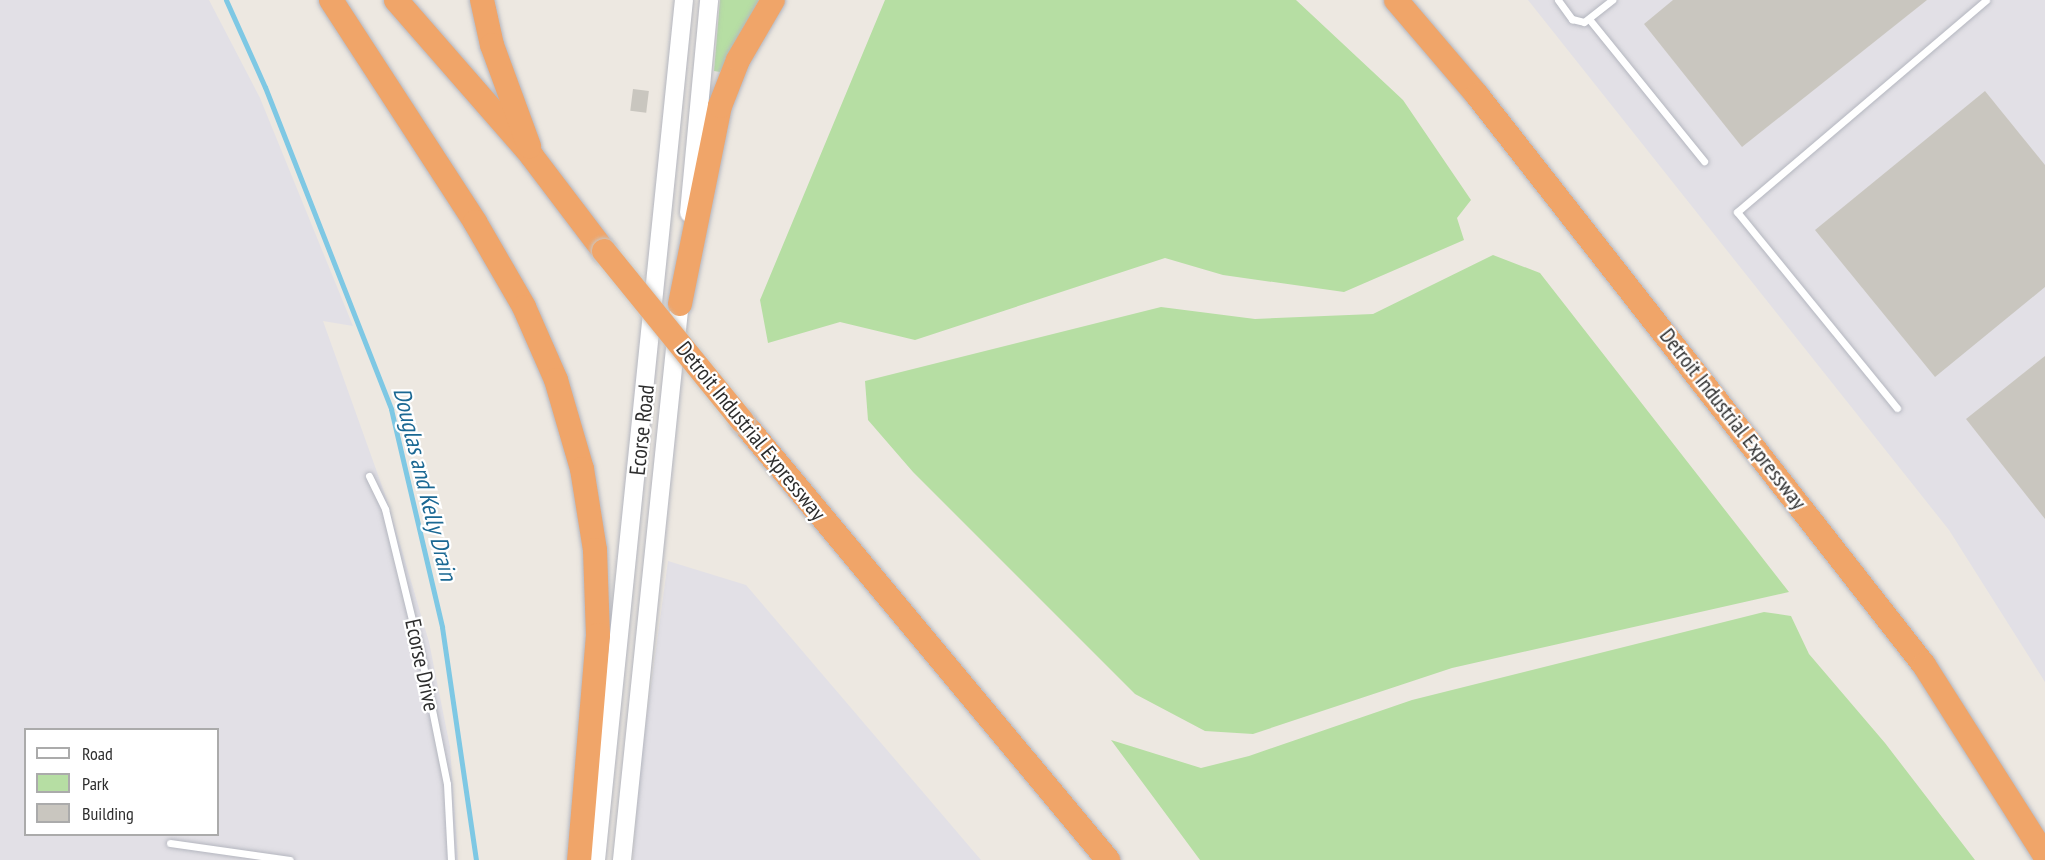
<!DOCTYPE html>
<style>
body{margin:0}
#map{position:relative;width:2045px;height:860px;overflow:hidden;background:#ede8e1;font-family:"PT Sans Narrow",sans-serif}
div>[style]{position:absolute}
.industrial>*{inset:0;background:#e2e0e6}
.green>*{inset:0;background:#b6dea3}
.stream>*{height:5px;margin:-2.5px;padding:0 2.5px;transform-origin:2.5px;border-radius:2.5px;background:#7ec8e4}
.building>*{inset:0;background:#c9c6bf;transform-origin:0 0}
.roads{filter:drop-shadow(0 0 2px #b4b6bf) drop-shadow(0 0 2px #b4b6bf)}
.lane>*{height:7px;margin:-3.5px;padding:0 3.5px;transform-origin:3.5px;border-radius:3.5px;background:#fff}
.secondary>*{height:18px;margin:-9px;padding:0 9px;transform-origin:9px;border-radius:9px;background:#fff}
.highway>*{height:24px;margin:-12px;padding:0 12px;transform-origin:12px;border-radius:12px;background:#f0a569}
.bridges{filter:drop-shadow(0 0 2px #c8c8c8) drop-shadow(0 0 2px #c8c8c8)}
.highway-bridge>*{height:24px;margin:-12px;padding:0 12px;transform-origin:12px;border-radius:12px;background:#f0a569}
span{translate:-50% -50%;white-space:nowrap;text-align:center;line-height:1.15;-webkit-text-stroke:4.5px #fff;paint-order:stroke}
.street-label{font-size:22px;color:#2d2d2d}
.water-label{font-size:24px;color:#1b6893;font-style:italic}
.legend{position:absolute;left:24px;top:728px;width:195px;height:108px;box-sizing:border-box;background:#fff;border:2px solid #ababab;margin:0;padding:8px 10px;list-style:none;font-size:18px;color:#2d2d2d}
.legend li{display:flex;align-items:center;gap:12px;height:30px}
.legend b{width:30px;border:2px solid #ababab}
</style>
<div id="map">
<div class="industrial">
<div style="clip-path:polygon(evenodd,0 0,209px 0,260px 98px,353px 326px,323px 321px,387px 500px,429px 642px,450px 747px,458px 860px,0 860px,0 0,26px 730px,218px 730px,218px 834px,26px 834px,26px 730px)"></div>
<div style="clip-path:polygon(1528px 0,2045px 0,2045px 682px,1949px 530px)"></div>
<div style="clip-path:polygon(668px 561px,746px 585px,981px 860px,633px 860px,640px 767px)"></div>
</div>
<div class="green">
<div style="clip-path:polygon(720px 0,759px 0,720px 72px,714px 71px)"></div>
<div style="clip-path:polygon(885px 0,1296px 0,1403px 100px,1471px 200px,1457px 218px,1464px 240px,1344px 292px,1223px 275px,1165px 258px,915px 340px,840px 322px,768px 343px,760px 300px)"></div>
<div style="clip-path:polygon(1493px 255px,1540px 273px,1789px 592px,1452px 668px,1253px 734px,1205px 731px,1135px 694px,913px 472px,868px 420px,865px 381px,1161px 307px,1255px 319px,1373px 314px)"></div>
<div style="clip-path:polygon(1764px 612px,1791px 616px,1809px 654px,1885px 743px,1975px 860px,1200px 860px,1111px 740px,1201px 768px,1249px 756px,1412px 700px)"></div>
</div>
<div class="stream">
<div style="left:226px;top:0;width:95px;rotate:65.9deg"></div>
<div style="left:265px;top:87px;width:346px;rotate:68.6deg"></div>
<div style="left:391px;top:409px;width:224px;rotate:76.8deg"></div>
<div style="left:442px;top:627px;width:235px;rotate:81.7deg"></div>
</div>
<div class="building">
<div style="clip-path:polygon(1673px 0,1927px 0,1742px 147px,1644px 24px)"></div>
<div style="left:633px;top:89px;width:16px;height:22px;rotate:7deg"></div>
<div style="clip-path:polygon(1985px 91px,2045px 165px,2045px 287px,1935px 377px,1815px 230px)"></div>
<div style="clip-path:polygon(2045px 356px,2045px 519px,1966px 419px)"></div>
</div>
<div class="roads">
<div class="lane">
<div style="left:1558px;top:0;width:24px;rotate:54deg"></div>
<div style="left:1572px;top:19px;width:12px;rotate:14deg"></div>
<div style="left:1584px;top:22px;width:36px;rotate:-38deg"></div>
<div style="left:1589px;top:19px;width:183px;rotate:51deg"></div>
<div style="left:1897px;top:408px;width:253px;rotate:-129.2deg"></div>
<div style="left:1737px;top:212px;width:327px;rotate:-40.4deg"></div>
<div style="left:369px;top:476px;width:37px;rotate:64deg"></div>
<div style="left:385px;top:509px;width:161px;rotate:76.3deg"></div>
<div style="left:423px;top:665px;width:121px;rotate:78.6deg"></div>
<div style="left:447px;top:784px;width:76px;rotate:87deg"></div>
<div style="left:170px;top:843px;width:121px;rotate:8.1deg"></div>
</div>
<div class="secondary">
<div style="left:689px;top:213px;width:214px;rotate:-84.6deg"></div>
<div style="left:596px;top:860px;width:864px;rotate:-84.16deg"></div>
<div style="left:622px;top:860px;width:572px;rotate:-84.08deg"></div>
</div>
<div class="highway">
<div style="left:331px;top:0;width:265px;rotate:57deg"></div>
<div style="left:475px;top:222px;width:98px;rotate:60deg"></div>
<div style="left:524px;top:307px;width:80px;rotate:66.3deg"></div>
<div style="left:556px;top:380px;width:93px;rotate:73.7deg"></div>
<div style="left:582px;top:469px;width:82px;rotate:80.9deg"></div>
<div style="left:595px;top:550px;width:85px;rotate:88deg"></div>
<div style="left:598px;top:635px;width:226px;rotate:94.8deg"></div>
<div style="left:396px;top:0;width:206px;rotate:48.9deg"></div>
<div style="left:531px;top:155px;width:121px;rotate:52.8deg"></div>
<div style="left:482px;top:0;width:46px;rotate:77.5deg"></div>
<div style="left:492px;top:45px;width:108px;rotate:69.9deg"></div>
<div style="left:1396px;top:0;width:125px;rotate:49.5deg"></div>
<div style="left:1477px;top:95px;width:724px;rotate:51.9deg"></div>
<div style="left:1924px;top:665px;width:226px;rotate:57.6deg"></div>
<div style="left:680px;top:304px;width:202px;rotate:-78.6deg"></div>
<div style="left:720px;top:106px;width:49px;rotate:-68.6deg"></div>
<div style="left:738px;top:60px;width:69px;rotate:-59.7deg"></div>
<div style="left:742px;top:421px;width:572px;rotate:50.18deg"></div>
</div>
</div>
<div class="bridges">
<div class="highway-bridge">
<div style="left:604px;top:251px;width:219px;rotate:50.9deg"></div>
</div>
</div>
<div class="street-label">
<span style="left:1733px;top:419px;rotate:52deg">Detroit Industrial Expressway</span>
<span style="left:642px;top:430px;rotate:-84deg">Ecorse Road</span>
<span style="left:751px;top:431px;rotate:51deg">Detroit Industrial Expressway</span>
<span style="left:422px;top:665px;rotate:78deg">Ecorse Drive</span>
</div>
<div class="water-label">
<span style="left:425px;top:484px;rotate:76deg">Douglas and Kelly Drain</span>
</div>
<ul class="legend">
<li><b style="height:8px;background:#fff"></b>Road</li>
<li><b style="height:16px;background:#b6dea3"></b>Park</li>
<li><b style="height:16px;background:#c9c6bf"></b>Building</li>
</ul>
</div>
